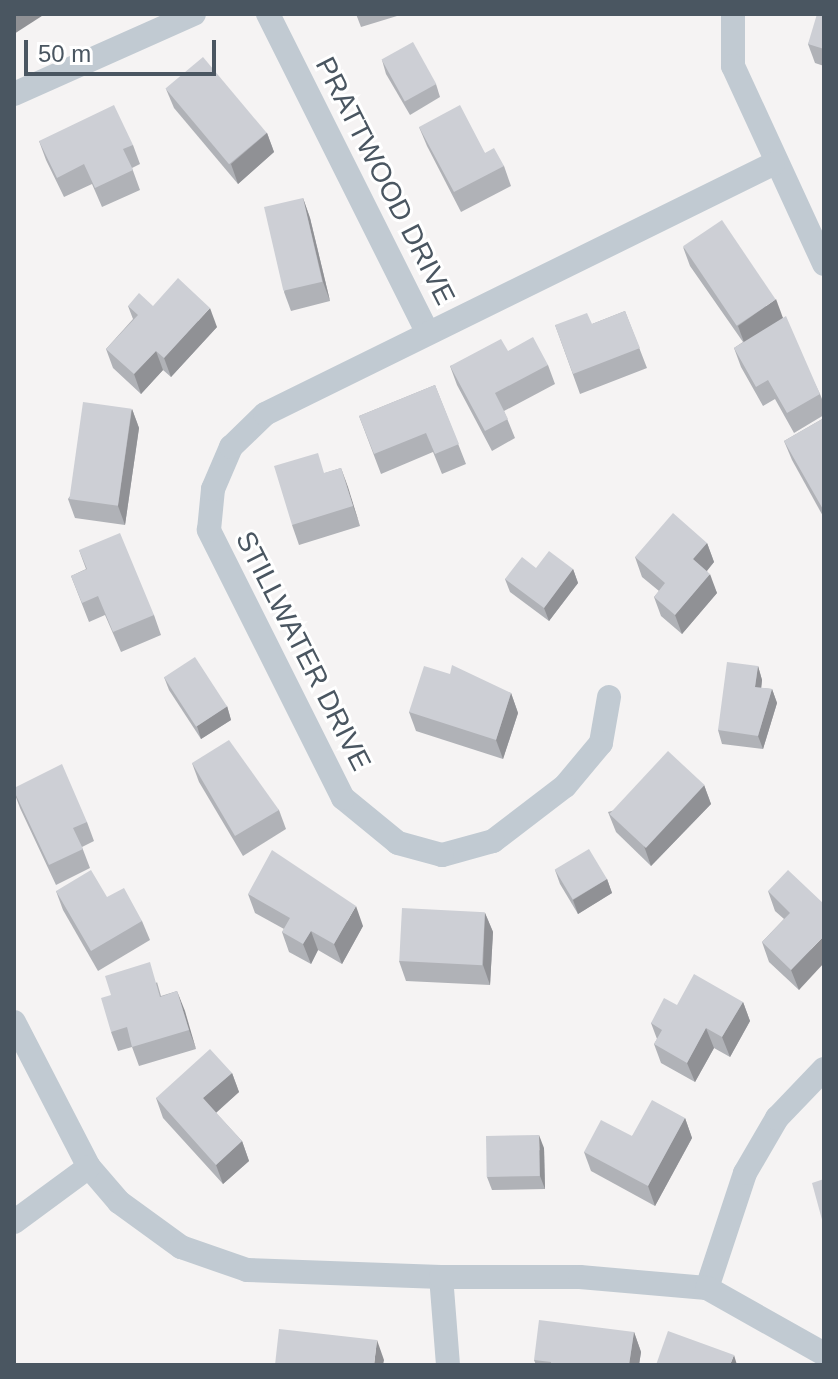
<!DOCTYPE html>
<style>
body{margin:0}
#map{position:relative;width:838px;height:1379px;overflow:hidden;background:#f5f3f3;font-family:Helvetica,sans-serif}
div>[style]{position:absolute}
.street>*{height:24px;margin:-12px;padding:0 12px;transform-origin:12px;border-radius:12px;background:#c1cad2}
.wall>*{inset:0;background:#b0b2b7}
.shaded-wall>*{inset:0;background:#909195}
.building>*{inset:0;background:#cdcfd5;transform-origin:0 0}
span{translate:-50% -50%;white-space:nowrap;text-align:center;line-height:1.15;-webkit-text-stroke:6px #fff;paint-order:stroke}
.street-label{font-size:28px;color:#4a5661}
.frame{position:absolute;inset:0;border:16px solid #4a5661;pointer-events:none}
.scale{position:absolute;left:24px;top:40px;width:192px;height:36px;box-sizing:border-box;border:4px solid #4a5661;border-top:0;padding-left:10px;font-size:24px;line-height:28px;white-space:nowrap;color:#4a5661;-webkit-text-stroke:6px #fff;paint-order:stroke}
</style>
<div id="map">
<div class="street">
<div style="left:268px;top:14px;width:355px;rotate:63.4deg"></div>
<div style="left:733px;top:14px;width:52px;rotate:90deg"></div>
<div style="left:733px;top:66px;width:218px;rotate:65.3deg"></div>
<div style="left:14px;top:94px;width:197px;rotate:-24deg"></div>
<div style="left:609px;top:697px;width:47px;rotate:99.9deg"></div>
<div style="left:601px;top:743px;width:56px;rotate:129.9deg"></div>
<div style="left:565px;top:786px;width:91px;rotate:142.6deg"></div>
<div style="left:493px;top:841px;width:53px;rotate:164.6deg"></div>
<div style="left:442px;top:855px;width:46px;rotate:-164.7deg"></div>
<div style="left:398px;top:843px;width:71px;rotate:-140.7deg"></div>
<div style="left:343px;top:798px;width:300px;rotate:-116.6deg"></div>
<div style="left:209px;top:530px;width:41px;rotate:-84.4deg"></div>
<div style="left:213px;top:489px;width:46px;rotate:-66.8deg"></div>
<div style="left:231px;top:447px;width:47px;rotate:-44.1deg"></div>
<div style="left:265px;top:414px;width:566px;rotate:-26.2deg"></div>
<div style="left:14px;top:1022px;width:163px;rotate:62.7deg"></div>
<div style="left:89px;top:1167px;width:46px;rotate:49.4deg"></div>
<div style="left:119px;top:1202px;width:77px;rotate:36deg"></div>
<div style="left:181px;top:1247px;width:70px;rotate:19.2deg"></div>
<div style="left:247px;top:1270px;width:194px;rotate:2.1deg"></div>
<div style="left:14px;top:1222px;width:93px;rotate:-36.3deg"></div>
<div style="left:707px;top:1288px;width:121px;rotate:-71.7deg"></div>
<div style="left:745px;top:1173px;width:64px;rotate:-59.8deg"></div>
<div style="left:777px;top:1118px;width:68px;rotate:-46.2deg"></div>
<div style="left:448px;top:1365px;width:88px;rotate:-94.5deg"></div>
<div style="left:441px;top:1277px;width:139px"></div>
<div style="left:580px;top:1277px;width:127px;rotate:5deg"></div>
<div style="left:707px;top:1288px;width:134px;rotate:29.4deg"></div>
</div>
<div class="wall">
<div style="clip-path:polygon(356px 14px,396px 14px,397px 16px,361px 27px)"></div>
<div style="clip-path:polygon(824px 14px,824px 66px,815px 63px,808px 44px)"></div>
<div style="clip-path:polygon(382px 60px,436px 84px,440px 97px,410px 115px,386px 74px)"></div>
<div style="clip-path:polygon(166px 89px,267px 133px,274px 152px,238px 184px,174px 108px)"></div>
<div style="clip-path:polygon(419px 127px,485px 153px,504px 166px,511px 186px,461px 212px,427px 146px)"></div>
<div style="clip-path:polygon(39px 141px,133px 145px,140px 164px,132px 168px,140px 190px,102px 207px,92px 184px,64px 197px,46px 160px)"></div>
<div style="clip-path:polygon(303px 198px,310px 218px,330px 301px,291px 311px,284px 292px)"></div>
<div style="clip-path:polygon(683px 247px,783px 318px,820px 394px,824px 404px,824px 415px,794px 433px,775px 399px,763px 406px,741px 367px,734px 348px,743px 342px,690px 266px)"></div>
<div style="clip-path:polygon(128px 306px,153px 306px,217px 327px,171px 377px,163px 370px,141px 394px,113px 368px,106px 349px,133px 319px)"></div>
<div style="clip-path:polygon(625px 311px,647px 368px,580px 394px,555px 325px,592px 324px)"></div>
<div style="clip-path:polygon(508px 351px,548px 365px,555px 384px,504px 411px,515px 438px,492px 451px,457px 385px,450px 366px)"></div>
<div style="clip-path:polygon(435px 385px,466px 464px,442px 474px,433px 452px,381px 474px,359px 416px)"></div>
<div style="clip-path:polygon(132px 409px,139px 428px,125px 525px,75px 518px,68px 499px)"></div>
<div style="clip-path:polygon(824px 418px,824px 518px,792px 460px,784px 441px)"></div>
<div style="clip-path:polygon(341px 468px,360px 526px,299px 545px,292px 525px,325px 473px)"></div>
<div style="clip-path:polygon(707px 543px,714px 562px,707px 571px,717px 593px,682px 634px,661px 616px,654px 597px,659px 591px,642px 577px,635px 557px)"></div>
<div style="clip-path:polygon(79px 550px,154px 615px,161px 635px,121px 652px,105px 615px,89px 622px,71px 576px,86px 569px)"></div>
<div style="clip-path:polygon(536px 568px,573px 569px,578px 583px,549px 621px,510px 592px,505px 579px)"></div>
<div style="clip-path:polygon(758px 666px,762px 680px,761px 688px,772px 689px,777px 703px,763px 749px,722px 744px,718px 730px)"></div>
<div style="clip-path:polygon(450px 674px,511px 693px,518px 713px,503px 759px,416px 731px,409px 712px)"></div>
<div style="clip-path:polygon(164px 677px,227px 706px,231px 720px,201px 739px,169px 690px)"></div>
<div style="clip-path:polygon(192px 763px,279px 810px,286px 829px,243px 856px,199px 782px)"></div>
<div style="clip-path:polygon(704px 785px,711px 804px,651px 866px,616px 832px,608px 812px)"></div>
<div style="clip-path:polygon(14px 792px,87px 822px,94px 841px,82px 847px,90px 868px,56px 885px,20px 808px)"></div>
<div style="clip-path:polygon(555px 870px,607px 879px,612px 893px,578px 914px,560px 884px)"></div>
<div style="clip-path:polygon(56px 891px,107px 897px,142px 921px,150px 940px,98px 971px,63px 910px)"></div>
<div style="clip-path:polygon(768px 891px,824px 904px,799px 990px,769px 962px,762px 942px,784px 919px,775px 911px)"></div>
<div style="clip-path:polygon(248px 894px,363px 926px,342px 964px,318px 950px,311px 964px,289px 952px,282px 932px,284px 929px,255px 913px)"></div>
<div style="clip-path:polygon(485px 913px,493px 932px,490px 985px,406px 981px,399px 961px)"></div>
<div style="clip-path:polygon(157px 982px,161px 996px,177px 991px,196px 1049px,139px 1066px,132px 1047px,118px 1051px,111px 1032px)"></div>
<div style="clip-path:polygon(743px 1002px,750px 1021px,730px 1057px,714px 1048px,695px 1082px,661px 1063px,654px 1044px,657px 1039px,651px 1023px,677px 1005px)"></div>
<div style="clip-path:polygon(232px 1073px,239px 1092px,216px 1113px,242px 1141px,249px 1161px,223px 1184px,163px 1118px,156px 1098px)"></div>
<div style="clip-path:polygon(685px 1118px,692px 1138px,655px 1206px,591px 1171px,584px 1152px)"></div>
<div style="clip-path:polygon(544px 1148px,545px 1189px,492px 1190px,487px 1177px)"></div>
<div style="clip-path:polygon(634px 1332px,641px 1352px,639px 1365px,536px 1365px,534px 1360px)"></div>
</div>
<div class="shaded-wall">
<div style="clip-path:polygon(14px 14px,45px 14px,14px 34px)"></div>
<div style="clip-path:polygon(267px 133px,274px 152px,238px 184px,231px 164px)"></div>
<div style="clip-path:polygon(303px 198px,310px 218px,330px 301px,323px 282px)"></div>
<div style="clip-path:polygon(776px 299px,783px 318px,745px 345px,738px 326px)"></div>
<div style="clip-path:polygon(210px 308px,217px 327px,171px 377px,164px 358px)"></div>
<div style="clip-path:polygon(156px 351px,163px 370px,141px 394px,134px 374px)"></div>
<div style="clip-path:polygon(132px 409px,139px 428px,125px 525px,118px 506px)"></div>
<div style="clip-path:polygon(341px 468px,348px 487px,360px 526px,353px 506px)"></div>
<div style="clip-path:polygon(707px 543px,714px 562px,700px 579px,693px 559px)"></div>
<div style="clip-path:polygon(573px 569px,578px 583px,549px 621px,544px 608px)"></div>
<div style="clip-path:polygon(710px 574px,717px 593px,682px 634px,675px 615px)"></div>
<div style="clip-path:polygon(758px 666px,762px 680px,760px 700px,755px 687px)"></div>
<div style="clip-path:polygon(772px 689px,777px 703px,763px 749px,758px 736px)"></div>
<div style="clip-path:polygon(511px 693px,518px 713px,503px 759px,496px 740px)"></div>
<div style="clip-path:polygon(227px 706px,231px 720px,201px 739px,197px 726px)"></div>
<div style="clip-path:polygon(704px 785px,711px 804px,651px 866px,644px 846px)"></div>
<div style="clip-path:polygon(607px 879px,612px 893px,578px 914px,573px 900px)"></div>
<div style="clip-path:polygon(356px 906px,363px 926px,342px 964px,334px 944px)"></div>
<div style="clip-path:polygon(485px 913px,493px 932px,490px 985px,483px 965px)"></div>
<div style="clip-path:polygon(311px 931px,318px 950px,311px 964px,303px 944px)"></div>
<div style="clip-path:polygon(824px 936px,824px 963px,799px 990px,791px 970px)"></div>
<div style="clip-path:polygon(177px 991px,185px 1011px,196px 1049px,189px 1030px)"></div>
<div style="clip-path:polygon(743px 1002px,750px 1021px,730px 1057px,722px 1037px)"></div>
<div style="clip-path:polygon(706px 1028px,714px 1048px,695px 1082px,687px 1063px)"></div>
<div style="clip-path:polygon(232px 1073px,239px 1092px,210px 1118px,203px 1098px)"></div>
<div style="clip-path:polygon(685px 1118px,692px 1138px,655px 1206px,648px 1186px)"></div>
<div style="clip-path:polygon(539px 1135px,544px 1148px,545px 1189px,540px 1176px)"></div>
<div style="clip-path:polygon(242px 1141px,249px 1161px,223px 1184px,216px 1165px)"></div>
<div style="clip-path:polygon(634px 1332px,641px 1352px,639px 1365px,629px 1365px)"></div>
<div style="clip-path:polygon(377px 1340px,384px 1360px,383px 1365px,374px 1365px)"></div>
<div style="clip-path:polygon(734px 1355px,737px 1365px,730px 1365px)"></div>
</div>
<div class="building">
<div style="clip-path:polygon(817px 14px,824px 14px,824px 49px,808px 44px)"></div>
<div style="left:413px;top:42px;width:48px;height:36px;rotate:61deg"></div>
<div style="left:203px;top:57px;width:99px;height:49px;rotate:50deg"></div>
<div style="clip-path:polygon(114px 105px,133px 145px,123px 149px,133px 170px,95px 188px,84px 164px,57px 178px,39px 141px)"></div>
<div style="clip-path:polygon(460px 105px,485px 153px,494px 148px,504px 166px,454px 192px,419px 127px)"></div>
<div style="left:303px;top:198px;width:86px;height:40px;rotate:77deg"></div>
<div style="left:722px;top:220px;width:96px;height:47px;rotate:56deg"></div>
<div style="clip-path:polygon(178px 278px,210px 308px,164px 358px,156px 351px,134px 374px,106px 349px,138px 315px,128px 306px,139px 293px,153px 306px)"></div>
<div style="clip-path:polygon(625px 311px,640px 348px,573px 374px,555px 325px,587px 313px,592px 324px)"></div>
<div style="clip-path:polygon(786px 316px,820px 394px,787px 413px,768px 380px,756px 387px,734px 348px)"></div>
<div style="clip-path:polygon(533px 337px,548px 365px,495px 393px,508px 419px,485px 431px,450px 366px,501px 339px,508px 351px)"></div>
<div style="clip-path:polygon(435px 385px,459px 444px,435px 454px,426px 433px,374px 454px,359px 416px)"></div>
<div style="left:83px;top:402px;width:49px;height:98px;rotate:8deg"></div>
<div style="clip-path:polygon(824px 418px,824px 511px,784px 441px)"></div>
<div style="clip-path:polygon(318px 453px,324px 473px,341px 468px,353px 506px,292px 525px,274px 466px)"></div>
<div style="clip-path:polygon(673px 513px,707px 543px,693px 559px,710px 574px,675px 615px,654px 597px,665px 583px,635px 557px)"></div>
<div style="clip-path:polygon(120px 533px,154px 615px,113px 632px,98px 596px,82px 603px,71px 576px,87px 569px,79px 550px)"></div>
<div style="clip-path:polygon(549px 551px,573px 569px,544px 608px,505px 579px,522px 557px,536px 568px)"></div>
<div style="left:195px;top:657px;width:59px;height:37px;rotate:57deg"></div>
<div style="clip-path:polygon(727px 662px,758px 666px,755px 687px,772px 689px,758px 736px,718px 730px)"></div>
<div style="clip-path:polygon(452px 665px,511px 693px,496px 740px,409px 712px,424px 666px,450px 674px)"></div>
<div style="clip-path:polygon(229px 740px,279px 810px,235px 836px,192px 763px)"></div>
<div style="left:668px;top:751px;width:50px;height:86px;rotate:43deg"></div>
<div style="clip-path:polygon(62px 764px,87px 822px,73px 828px,83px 849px,49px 865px,14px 791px,14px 788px)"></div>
<div style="left:589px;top:849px;width:35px;height:40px;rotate:59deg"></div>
<div style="clip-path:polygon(272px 850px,356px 906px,334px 944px,311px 931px,303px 944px,282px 932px,290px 918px,248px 894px)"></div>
<div style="clip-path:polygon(91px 870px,107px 897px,124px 888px,142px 921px,91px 951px,56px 891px)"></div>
<div style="clip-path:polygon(788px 870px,824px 904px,824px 936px,791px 970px,762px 942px,790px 913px,768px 891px)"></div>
<div style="left:402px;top:908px;width:83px;height:53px;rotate:3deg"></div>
<div style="clip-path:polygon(150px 962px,160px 997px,177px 991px,189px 1030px,132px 1047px,127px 1027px,111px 1032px,101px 998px,111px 995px,105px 976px)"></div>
<div style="clip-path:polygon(694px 974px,743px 1002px,722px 1037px,706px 1028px,687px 1063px,654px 1044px,662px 1030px,651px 1023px,664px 998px,677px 1005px)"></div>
<div style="clip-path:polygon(210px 1049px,232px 1073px,203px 1098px,242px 1141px,216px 1165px,156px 1098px)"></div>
<div style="clip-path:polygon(652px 1100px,685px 1118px,648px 1186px,584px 1152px,601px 1120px,632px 1136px)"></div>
<div style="left:539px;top:1135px;width:41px;height:53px;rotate:89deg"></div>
<div style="clip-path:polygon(824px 1179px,824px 1227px,812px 1183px)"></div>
<div style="clip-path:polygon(539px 1320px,634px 1332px,629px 1365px,551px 1365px,551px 1362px,534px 1360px)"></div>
<div style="clip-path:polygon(279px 1329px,377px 1340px,374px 1365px,275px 1365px)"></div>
<div style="clip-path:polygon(668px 1331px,734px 1355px,730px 1365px,656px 1365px)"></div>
</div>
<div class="street-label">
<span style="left:385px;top:181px;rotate:63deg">PRATTWOOD DRIVE</span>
<span style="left:303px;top:651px;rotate:63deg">STILLWATER DRIVE</span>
</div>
<div class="frame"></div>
<div class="scale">50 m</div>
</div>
